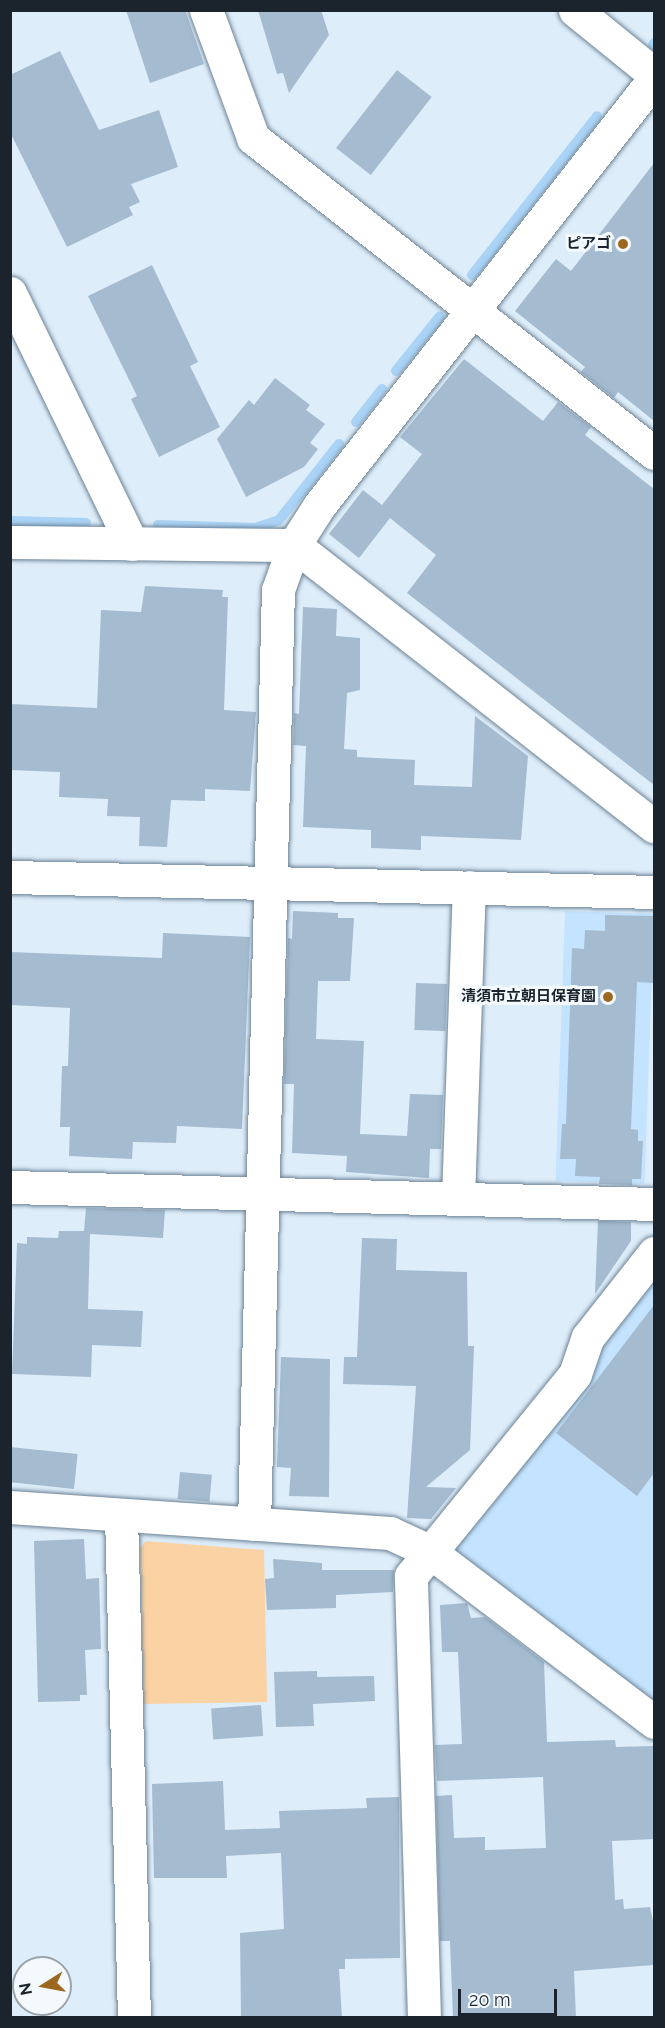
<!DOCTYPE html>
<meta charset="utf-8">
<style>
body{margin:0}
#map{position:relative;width:665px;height:2028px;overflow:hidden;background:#deedfa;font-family:Raleway,"Noto Sans JP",sans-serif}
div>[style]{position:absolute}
.built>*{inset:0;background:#c4e3fe;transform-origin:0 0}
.green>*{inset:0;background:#fad2a3}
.stream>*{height:10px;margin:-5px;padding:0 5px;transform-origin:5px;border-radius:5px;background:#aad3f6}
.building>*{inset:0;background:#a4bbd0;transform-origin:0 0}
.roads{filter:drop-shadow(0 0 2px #6c8295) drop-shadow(0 0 2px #6c8295)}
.minor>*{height:33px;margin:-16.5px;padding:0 16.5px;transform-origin:16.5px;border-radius:16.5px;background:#fff}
.dots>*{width:16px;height:16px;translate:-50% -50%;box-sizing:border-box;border:3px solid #f4f9fd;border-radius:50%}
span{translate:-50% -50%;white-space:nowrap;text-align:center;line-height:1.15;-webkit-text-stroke:6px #f4f9fd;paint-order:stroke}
.poi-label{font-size:15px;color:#1b242c;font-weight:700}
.right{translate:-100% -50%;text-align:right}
.frame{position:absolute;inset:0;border:12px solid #1b242c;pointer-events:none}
.north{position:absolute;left:12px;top:1956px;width:60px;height:60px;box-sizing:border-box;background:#f4f9fd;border:2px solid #9da4a9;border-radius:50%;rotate:259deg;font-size:16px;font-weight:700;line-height:24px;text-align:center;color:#1b242c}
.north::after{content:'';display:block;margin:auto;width:21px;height:27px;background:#9c671e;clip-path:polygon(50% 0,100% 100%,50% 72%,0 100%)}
.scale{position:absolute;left:458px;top:1989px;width:99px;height:27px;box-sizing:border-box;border:3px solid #1b242c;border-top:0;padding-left:8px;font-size:18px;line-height:21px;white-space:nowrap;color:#1b242c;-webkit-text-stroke:4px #f4f9fd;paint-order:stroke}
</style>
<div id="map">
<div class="built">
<div style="left:565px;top:911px;width:89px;height:270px;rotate:2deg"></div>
<div style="clip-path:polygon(654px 1275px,654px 1703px,449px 1548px,600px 1358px,595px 1351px)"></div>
</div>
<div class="green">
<div style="clip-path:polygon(146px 1541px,264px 1550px,267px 1702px,143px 1704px,140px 1548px)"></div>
</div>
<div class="stream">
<div style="left:653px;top:45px;width:2px;rotate:-63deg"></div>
<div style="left:472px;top:275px;width:202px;rotate:-51.8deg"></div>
<div style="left:396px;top:371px;width:70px;rotate:-51.3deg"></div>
<div style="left:356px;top:422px;width:42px;rotate:-51.8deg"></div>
<div style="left:10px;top:521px;width:76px;rotate:1.5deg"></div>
<div style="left:158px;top:525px;width:97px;rotate:1.8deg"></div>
<div style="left:255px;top:528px;width:25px;rotate:-18deg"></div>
<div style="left:279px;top:520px;width:97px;rotate:-51.7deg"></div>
</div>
<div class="building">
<div style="clip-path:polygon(126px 10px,185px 10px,204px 64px,150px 83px)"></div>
<div style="clip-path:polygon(258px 10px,321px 10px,329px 35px,289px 93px,283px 73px,277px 74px)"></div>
<div style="clip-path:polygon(60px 51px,99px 130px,159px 110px,178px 167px,131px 184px,140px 202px,129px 207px,133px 215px,67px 247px,10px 132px,10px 75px)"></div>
<div style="left:397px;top:70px;width:44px;height:99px;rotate:38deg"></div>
<div style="clip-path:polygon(654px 163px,654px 421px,618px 392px,614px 398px,581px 372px,585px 367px,515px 311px,556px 259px,571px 271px)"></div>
<div style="clip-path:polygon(152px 265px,198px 362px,190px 366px,220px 427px,159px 457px,131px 399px,137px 396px,88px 296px)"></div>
<div style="clip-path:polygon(464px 359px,543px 421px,558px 402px,591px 427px,585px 435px,654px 489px,654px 785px,407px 593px,436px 555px,390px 518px,359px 558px,329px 534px,363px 490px,382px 505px,422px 454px,400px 437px)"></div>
<div style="clip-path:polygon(275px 378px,310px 405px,306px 410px,325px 424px,310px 443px,318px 449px,304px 467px,246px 497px,217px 439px,249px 400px,254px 405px)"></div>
<div style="clip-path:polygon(145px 586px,223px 590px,222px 597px,228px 597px,224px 710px,256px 712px,250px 791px,205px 789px,205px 801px,171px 800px,167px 847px,139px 846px,140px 817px,107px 816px,108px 799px,59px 797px,60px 772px,10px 770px,10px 704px,97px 708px,101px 610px,141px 612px)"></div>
<div style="clip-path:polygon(303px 607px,337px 609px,336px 636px,360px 638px,360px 690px,347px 693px,344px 749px,357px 750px,357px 757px,415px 760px,414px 785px,472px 787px,475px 716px,528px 756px,521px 840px,421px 836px,421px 850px,371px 848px,371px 830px,303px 827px,306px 746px,293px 745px,294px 713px,299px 714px)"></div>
<div style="clip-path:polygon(293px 911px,338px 913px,338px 918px,354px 918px,350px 981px,318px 981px,316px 1039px,364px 1041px,360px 1134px,407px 1136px,410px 1094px,443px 1095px,441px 1149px,430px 1149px,429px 1178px,346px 1172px,347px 1156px,292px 1153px,294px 1084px,284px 1084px,288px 938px,292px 939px)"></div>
<div style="clip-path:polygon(605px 915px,654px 916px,654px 983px,637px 982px,631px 1129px,638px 1130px,638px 1141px,643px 1141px,641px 1179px,632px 1179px,632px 1185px,599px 1184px,600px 1177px,575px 1176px,576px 1159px,560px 1159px,562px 1124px,566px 1124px,572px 948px,584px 949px,585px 930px,605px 931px)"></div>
<div style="clip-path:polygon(163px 933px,250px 937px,242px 1129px,177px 1126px,176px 1143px,133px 1142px,132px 1159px,69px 1156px,70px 1127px,60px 1127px,62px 1066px,68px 1066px,70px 1008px,10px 1005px,10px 952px,162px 958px)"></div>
<div style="left:416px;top:983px;width:31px;height:47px;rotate:2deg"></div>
<div style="clip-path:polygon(86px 1208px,165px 1210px,163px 1238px,90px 1234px,88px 1309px,143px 1311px,141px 1347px,92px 1345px,91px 1377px,12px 1374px,17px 1243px,27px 1244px,27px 1237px,58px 1238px,59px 1231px,84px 1231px)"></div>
<div style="clip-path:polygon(598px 1221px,631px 1222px,631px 1241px,595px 1294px)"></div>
<div style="clip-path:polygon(362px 1238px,397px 1239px,396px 1270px,467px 1272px,468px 1346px,474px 1346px,470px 1450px,426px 1487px,456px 1488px,431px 1519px,407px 1518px,416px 1386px,343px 1384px,344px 1357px,357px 1357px)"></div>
<div style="clip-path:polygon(654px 1305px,654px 1473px,637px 1496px,556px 1433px)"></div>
<div style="clip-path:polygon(281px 1357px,330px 1359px,329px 1497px,289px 1496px,291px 1468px,277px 1467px)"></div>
<div style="left:10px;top:1447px;width:68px;height:35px;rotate:6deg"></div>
<div style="left:180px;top:1472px;width:32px;height:27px;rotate:5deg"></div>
<div style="clip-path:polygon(84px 1539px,86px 1579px,99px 1578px,101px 1649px,85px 1650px,87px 1695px,80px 1695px,80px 1701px,38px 1702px,34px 1541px)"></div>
<div style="clip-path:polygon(273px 1559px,322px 1563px,322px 1570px,394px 1570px,393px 1592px,336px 1595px,336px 1608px,267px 1610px,265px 1579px,274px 1578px)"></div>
<div style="clip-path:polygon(467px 1603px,471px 1618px,485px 1617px,544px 1662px,547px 1742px,615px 1740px,616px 1747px,654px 1746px,654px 1839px,612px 1841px,615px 1900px,623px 1899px,624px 1909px,650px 1907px,654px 1926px,654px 1965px,574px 1971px,576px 2018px,453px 2018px,450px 1941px,440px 1941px,436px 1796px,452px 1795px,454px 1838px,485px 1837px,485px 1850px,546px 1848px,543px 1777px,437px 1781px,435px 1745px,462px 1744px,458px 1652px,442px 1652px,440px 1605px)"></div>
<div style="clip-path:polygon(317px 1671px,317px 1677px,374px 1676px,375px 1701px,313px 1704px,314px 1726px,276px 1727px,274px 1672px)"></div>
<div style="left:261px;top:1705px;width:31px;height:50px;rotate:86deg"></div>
<div style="clip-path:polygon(223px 1781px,225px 1830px,280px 1828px,279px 1811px,367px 1808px,366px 1798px,399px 1797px,400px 1958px,345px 1959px,345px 1969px,339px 1969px,342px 2018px,241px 2018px,240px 1933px,284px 1929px,281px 1853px,226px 1856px,227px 1878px,154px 1878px,152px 1784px)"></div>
</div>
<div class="roads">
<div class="minor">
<div style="left:206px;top:10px;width:136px;rotate:69.8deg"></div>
<div style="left:253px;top:138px;width:510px;rotate:38.15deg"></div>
<div style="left:575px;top:10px;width:102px;rotate:39deg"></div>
<div style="left:10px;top:293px;width:279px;rotate:64.1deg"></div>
<div style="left:10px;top:542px;width:284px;rotate:0.6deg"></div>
<div style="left:294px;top:545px;width:457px;rotate:38deg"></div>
<div style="left:10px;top:877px;width:644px;rotate:1.33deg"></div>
<div style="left:10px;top:1187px;width:644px;rotate:1.51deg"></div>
<div style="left:458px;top:1199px;width:312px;rotate:-88deg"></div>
<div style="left:10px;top:1507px;width:381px;rotate:3.9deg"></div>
<div style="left:390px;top:1533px;width:43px;rotate:24.8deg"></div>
<div style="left:429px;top:1551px;width:283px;rotate:37.2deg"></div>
<div style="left:121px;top:1515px;width:503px;rotate:88.52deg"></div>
<div style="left:254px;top:1524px;width:934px;rotate:-88.53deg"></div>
<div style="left:278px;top:590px;width:48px;rotate:-70.4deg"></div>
<div style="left:294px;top:545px;width:46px;rotate:-57.3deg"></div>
<div style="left:319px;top:506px;width:543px;rotate:-51.88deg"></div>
<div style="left:424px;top:2018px;width:442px;rotate:-91.7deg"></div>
<div style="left:411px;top:1576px;width:260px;rotate:-50.9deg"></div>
<div style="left:575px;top:1374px;width:39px;rotate:-71deg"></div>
<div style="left:588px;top:1337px;width:107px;rotate:-51.8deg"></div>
</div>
</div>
<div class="dots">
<div style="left:623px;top:244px;background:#9c671e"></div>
<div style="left:608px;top:997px;background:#9c671e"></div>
</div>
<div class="poi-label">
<span class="right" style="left:611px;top:244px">ピアゴ</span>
<span class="right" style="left:596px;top:997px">清須市立朝日保育園</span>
</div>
<div class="frame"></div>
<div class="north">N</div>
<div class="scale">20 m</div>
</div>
